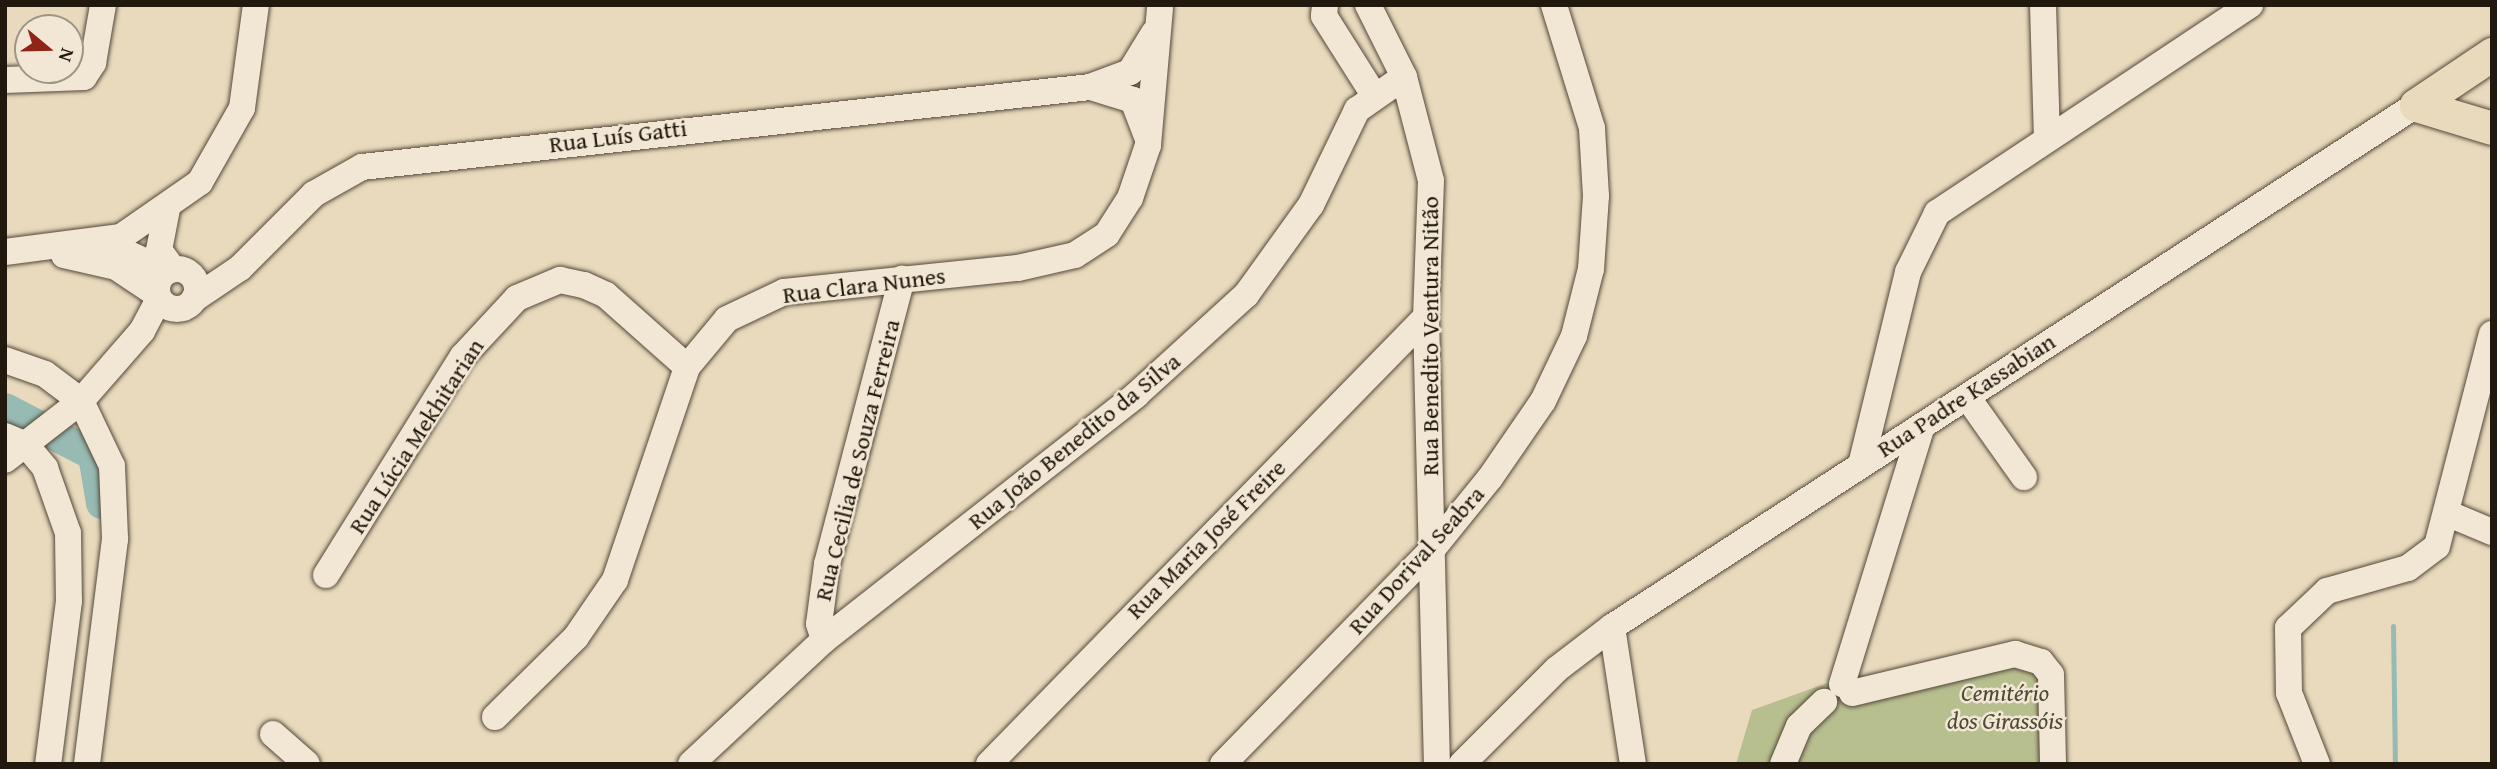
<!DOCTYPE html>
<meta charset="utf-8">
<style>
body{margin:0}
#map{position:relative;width:2497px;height:769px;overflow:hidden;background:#e9dabd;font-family:"Gentium Book Plus",serif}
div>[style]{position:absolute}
.green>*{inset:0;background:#b8bf8f}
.stream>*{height:5px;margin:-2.5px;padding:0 2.5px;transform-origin:2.5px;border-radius:2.5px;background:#97bab3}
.river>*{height:32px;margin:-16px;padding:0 16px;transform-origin:16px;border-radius:16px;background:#97bab3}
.roads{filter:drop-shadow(0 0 2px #53493a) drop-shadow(0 0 2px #53493a)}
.minor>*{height:26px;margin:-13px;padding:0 13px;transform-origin:13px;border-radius:13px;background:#f1e7d4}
.minor>.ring{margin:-13px;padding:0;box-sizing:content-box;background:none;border:26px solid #f1e7d4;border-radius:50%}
.major>*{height:33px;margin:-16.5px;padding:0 16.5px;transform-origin:16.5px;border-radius:16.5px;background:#e9dabd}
span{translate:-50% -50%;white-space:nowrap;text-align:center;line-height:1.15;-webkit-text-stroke:5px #f1e7d4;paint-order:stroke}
.street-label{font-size:24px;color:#21190e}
.park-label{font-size:24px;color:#4e4b35;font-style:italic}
.frame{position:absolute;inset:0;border:7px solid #21190e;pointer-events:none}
.north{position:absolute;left:14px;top:14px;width:70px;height:70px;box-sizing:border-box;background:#f1e7d4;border:2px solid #9e9585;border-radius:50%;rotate:109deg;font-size:19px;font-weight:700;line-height:28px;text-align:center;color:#21190e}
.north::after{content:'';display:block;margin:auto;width:24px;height:32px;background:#8f2418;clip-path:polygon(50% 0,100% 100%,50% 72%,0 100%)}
</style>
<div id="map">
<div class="green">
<div style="clip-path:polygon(2028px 645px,2062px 764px,1736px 764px,1752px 710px,1830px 682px)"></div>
</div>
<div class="stream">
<div style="left:2393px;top:626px;width:138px;rotate:89.2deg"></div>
</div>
<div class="river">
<div style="left:5px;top:409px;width:100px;rotate:27.3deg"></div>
<div style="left:94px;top:455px;width:49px;rotate:80.5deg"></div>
</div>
<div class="roads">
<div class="minor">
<div style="left:1325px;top:5px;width:11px;rotate:95deg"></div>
<div style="left:1324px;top:16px;width:93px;rotate:57.7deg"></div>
<div style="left:1368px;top:5px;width:80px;rotate:63.4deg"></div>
<div style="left:1404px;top:77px;width:107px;rotate:75.4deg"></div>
<div style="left:1431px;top:181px;width:136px;rotate:92.1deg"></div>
<div style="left:1426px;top:317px;width:447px;rotate:88.6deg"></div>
<div style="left:2043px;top:5px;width:131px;rotate:88.3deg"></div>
<div style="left:5px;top:80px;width:79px;rotate:-2.2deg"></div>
<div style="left:84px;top:77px;width:17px;rotate:-57deg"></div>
<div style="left:93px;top:63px;width:59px;rotate:-80.2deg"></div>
<div style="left:1091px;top:87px;width:44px;rotate:17.2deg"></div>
<div style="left:1133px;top:100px;width:40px;rotate:69deg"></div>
<div style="left:167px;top:209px;width:42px;rotate:101deg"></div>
<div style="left:159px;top:250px;width:24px;rotate:54deg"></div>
<div style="left:103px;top:242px;width:69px;rotate:24.7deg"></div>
<div style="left:5px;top:252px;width:117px;rotate:-7.4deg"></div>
<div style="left:121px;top:237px;width:96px;rotate:-34.8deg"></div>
<div style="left:200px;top:182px;width:85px;rotate:-60.4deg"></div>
<div style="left:242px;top:108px;width:104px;rotate:-82.3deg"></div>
<div style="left:64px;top:255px;width:53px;rotate:13deg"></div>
<div style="left:116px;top:267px;width:50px;rotate:33.7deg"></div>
<div class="ring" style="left:157px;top:269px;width:14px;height:14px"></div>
<div style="left:194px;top:299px;width:55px;rotate:-34deg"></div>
<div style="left:240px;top:268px;width:105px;rotate:-45deg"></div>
<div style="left:314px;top:194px;width:55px;rotate:-29.4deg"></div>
<div style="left:362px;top:167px;width:732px;rotate:-6.27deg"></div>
<div style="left:1090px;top:87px;width:43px;rotate:-20.6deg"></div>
<div style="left:1130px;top:72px;width:46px;rotate:-58.4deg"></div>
<div style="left:5px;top:360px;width:42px;rotate:19.3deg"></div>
<div style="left:45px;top:374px;width:45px;rotate:36.9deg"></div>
<div style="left:81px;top:401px;width:72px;rotate:64.5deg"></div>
<div style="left:112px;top:466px;width:73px;rotate:87.6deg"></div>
<div style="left:115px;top:539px;width:227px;rotate:97.1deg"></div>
<div style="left:1968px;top:398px;width:97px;rotate:54.7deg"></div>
<div style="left:5px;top:436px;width:23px;rotate:23deg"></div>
<div style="left:26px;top:445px;width:30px;rotate:50deg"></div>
<div style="left:45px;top:468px;width:69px;rotate:70.5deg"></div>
<div style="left:68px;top:533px;width:68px;rotate:89.2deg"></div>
<div style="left:69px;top:601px;width:164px;rotate:97.3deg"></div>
<div style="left:5px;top:460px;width:96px;rotate:-37.8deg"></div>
<div style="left:81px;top:401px;width:93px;rotate:-48.9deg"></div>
<div style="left:142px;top:331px;width:36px;rotate:-62deg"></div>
<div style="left:1861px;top:465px;width:199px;rotate:-76.3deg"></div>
<div style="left:1908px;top:272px;width:66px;rotate:-63.8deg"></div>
<div style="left:1937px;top:213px;width:376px;rotate:-33.6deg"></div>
<div style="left:2449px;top:514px;width:47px;rotate:22.7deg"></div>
<div style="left:326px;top:575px;width:258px;rotate:-58deg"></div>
<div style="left:463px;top:356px;width:79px;rotate:-47deg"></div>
<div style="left:517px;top:298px;width:47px;rotate:-22.7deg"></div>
<div style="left:560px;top:280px;width:25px;rotate:12deg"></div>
<div style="left:584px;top:285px;width:24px;rotate:24deg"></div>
<div style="left:606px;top:295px;width:108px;rotate:41.6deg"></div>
<div style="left:1612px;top:627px;width:139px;rotate:81.3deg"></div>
<div style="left:824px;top:640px;width:17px;rotate:-107deg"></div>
<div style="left:819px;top:624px;width:61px;rotate:-82.4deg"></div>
<div style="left:827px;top:564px;width:295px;rotate:-75.3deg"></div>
<div style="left:1842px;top:684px;width:270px;rotate:-72.8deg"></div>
<div style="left:1852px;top:693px;width:168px;rotate:-13.5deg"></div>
<div style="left:2015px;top:654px;width:27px;rotate:17deg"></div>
<div style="left:2041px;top:662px;width:16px;rotate:52deg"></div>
<div style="left:2051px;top:675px;width:89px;rotate:88.7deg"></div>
<div style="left:495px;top:717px;width:114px;rotate:-44.6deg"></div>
<div style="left:576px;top:637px;width:69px;rotate:-55.6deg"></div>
<div style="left:615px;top:580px;width:225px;rotate:-71.3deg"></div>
<div style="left:687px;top:367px;width:62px;rotate:-50.2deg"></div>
<div style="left:727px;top:319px;width:63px;rotate:-25.3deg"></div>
<div style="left:784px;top:292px;width:235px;rotate:-5.9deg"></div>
<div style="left:1018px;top:268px;width:58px;rotate:-12.8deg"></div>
<div style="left:1075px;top:255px;width:38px;rotate:-33deg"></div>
<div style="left:1107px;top:234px;width:43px;rotate:-57.4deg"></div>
<div style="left:1130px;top:198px;width:56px;rotate:-71.2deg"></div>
<div style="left:1148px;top:145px;width:137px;rotate:-85deg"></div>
<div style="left:273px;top:734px;width:45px;rotate:41.4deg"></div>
<div style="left:691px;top:764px;width:182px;rotate:-43deg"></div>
<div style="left:824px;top:640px;width:397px;rotate:-38.1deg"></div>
<div style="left:1136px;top:395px;width:149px;rotate:-42.3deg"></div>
<div style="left:1246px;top:295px;width:111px;rotate:-54.2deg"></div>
<div style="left:1311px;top:205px;width:106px;rotate:-64.2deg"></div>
<div style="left:1357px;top:110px;width:57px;rotate:-35.1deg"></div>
<div style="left:989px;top:764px;width:625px;rotate:-45.65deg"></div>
<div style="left:1223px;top:764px;width:296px;rotate:-45.7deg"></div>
<div style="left:1430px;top:552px;width:95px;rotate:-51deg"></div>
<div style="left:1490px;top:478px;width:93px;rotate:-55.5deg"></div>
<div style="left:1543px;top:401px;width:72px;rotate:-64.5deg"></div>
<div style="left:1574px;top:336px;width:69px;rotate:-75.8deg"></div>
<div style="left:1591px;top:269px;width:73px;rotate:-86.1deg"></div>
<div style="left:1596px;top:196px;width:68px;rotate:-93.4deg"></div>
<div style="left:1592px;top:128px;width:129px;rotate:-107.2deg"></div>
<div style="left:1462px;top:764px;width:134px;rotate:-45deg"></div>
<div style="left:1557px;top:669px;width:69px;rotate:-37.4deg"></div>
<div style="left:1612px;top:627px;width:959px;rotate:-32.99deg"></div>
<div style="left:1783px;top:764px;width:41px;rotate:-67.2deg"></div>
<div style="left:1799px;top:726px;width:35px;rotate:-44deg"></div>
<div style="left:2317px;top:764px;width:76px;rotate:-111.5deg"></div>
<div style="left:2289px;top:693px;width:65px;rotate:-90.9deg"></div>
<div style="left:2288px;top:628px;width:54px;rotate:-43.5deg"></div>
<div style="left:2327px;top:591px;width:84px;rotate:-15.9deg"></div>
<div style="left:2408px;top:568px;width:36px;rotate:-37deg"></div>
<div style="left:2437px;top:546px;width:219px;rotate:-75.5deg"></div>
</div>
<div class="major">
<div style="left:2416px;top:105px;width:92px;rotate:-33.9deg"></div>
<div style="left:2416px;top:105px;width:79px;rotate:16.8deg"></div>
</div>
</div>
<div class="street-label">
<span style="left:618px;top:136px;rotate:-7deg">Rua Luís Gatti</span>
<span style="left:864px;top:285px;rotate:-7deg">Rua Clara Nunes</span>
<span style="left:1430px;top:336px;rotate:-90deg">Rua Benedito Ventura Nitão</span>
<span style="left:1966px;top:395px;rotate:-33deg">Rua Padre Kassabian</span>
<span style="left:416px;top:436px;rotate:-57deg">Rua Lúcia Mekhitarian</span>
<span style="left:1074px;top:441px;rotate:-39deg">Rua João Benedito da Silva</span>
<span style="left:857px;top:460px;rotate:-76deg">Rua Cecilia de Souza Ferreira</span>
<span style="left:1206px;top:539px;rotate:-45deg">Rua Maria José Freire</span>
<span style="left:1416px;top:560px;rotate:-48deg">Rua Dorival Seabra</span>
</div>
<div class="park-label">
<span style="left:2005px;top:707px">Cemitério<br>dos Girassóis</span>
</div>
<div class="frame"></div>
<div class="north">N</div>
</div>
